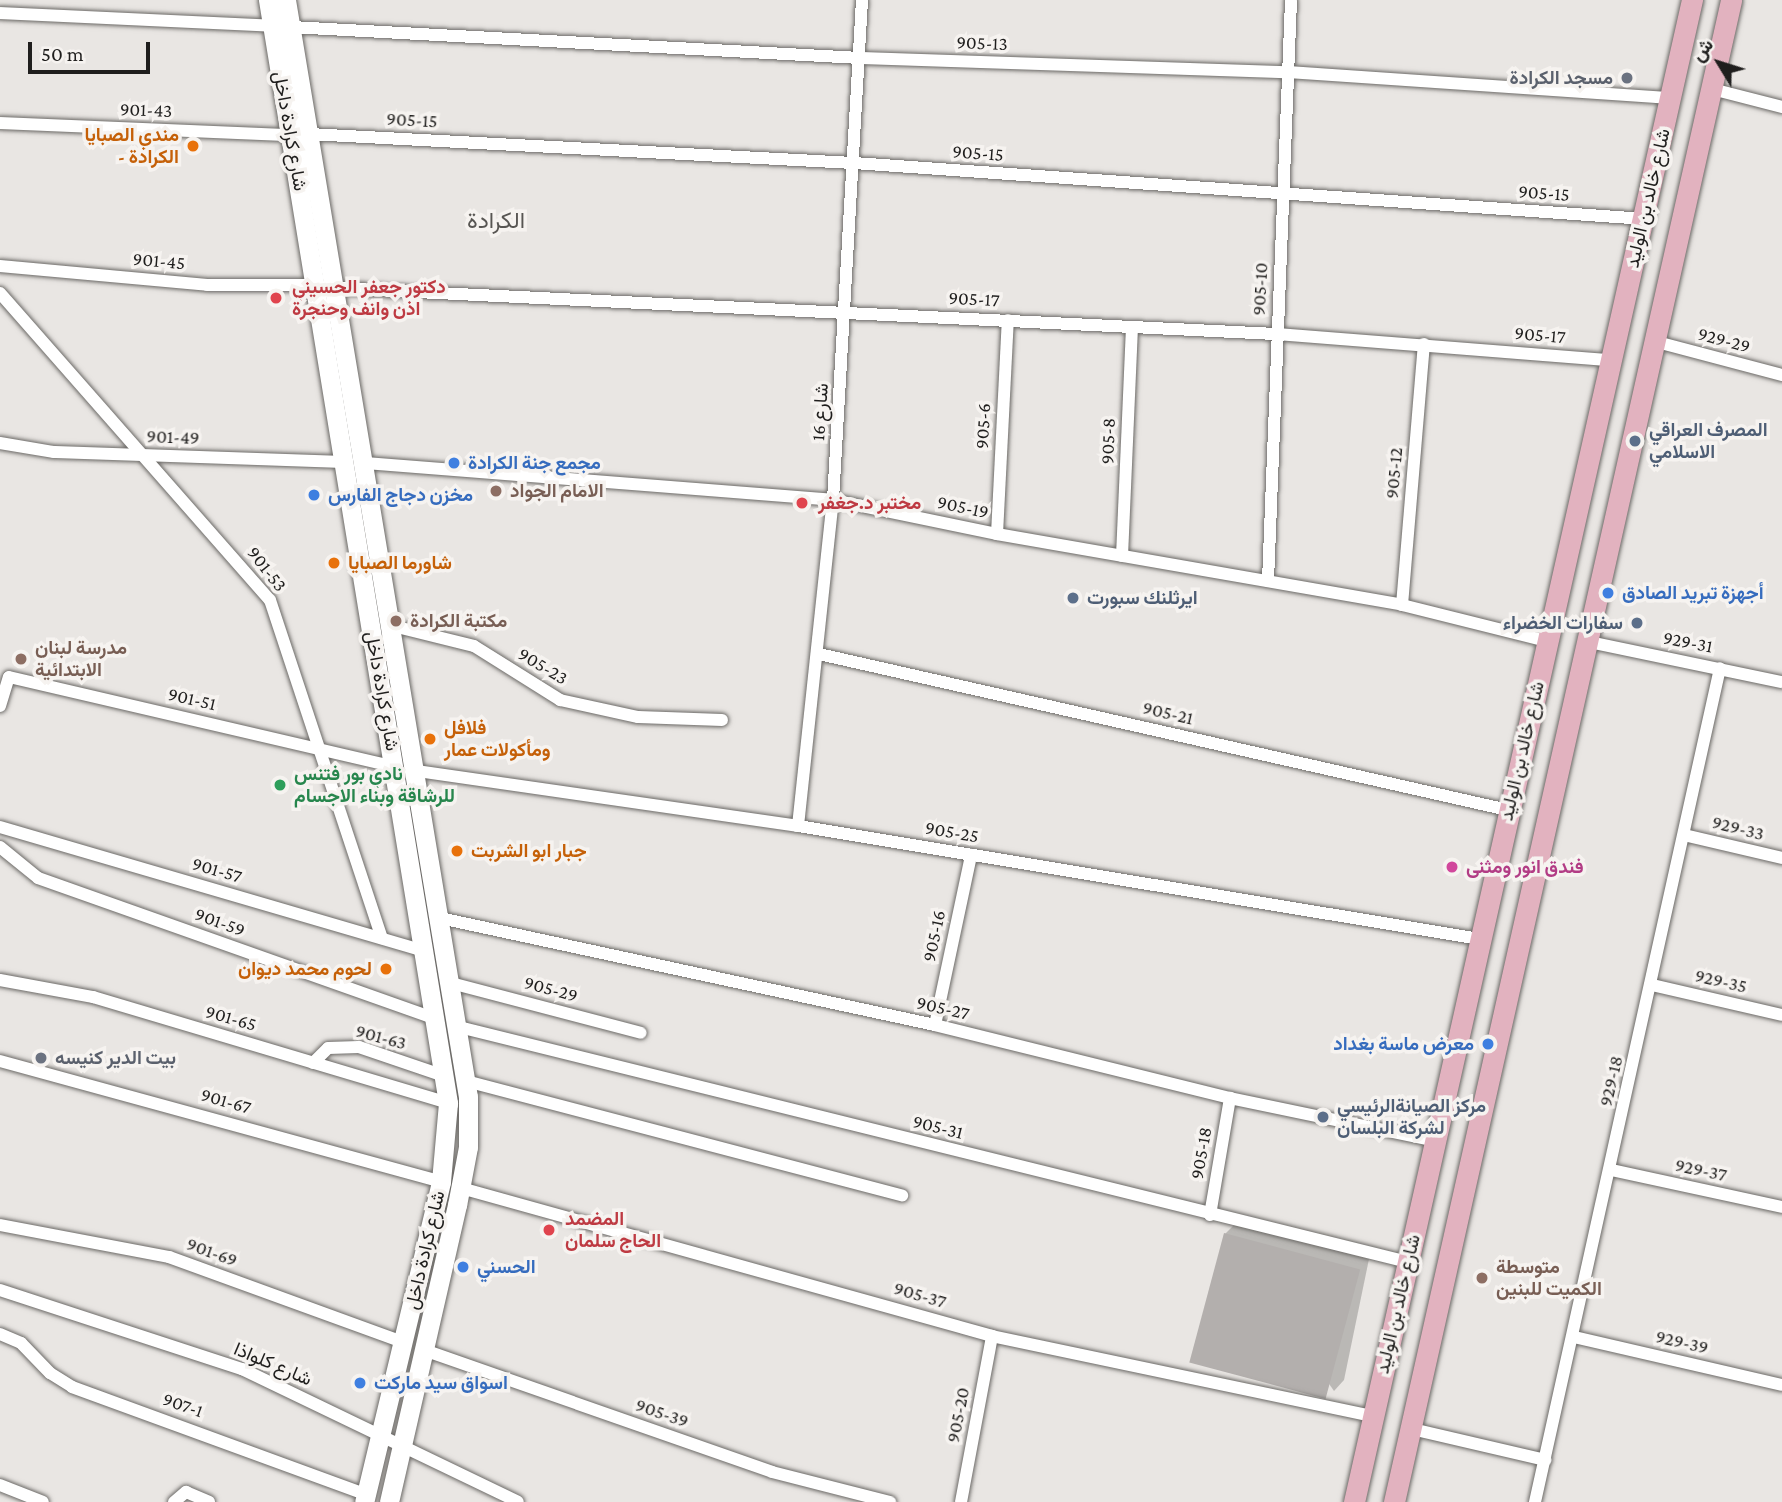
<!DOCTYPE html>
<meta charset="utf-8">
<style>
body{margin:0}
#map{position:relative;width:1782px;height:1502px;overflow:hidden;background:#e9e6e3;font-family:"Crimson Pro",Vazirmatn,serif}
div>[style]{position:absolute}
.shadow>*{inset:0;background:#0003}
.building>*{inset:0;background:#b3afad;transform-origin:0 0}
.roads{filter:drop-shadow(0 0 2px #6b6966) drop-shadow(0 0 2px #6b6966)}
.street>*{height:12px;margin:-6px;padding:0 6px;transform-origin:6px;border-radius:6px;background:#fff}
.secondary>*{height:19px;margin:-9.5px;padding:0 9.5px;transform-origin:9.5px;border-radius:9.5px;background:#fff}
.primary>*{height:21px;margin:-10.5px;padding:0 10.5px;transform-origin:10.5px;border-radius:10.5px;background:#e2b2bf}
.dots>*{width:19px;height:19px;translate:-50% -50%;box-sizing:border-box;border:4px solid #f6f3f0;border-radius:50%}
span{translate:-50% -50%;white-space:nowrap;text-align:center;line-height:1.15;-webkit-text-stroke:7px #f6f3f0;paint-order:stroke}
.street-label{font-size:19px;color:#1f1e1d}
.worship-label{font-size:19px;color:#5b616d;font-weight:700}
.right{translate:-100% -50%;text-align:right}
.left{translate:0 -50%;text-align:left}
.food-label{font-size:19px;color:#c56008;font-weight:700}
.health-label{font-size:19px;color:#be3a42;font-weight:700}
.service-label{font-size:19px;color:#4e5e75;font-weight:700}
.shop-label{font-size:19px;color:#366cbe;font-weight:700}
.education-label{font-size:19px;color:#785e54;font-weight:700}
.leisure-label{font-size:19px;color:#27864d;font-weight:700}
.hotel-label{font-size:19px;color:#b23c85;font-weight:700}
.quarter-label{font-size:23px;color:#585653}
.north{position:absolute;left:1684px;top:28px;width:70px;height:70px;-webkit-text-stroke:5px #f6f3f0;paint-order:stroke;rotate:308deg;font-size:19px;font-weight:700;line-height:28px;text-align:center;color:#1f1e1d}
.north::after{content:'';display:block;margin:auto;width:24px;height:32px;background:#1f1e1d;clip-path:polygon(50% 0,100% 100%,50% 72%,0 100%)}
.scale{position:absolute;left:28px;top:42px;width:122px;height:32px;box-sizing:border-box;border:4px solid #1f1e1d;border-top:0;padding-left:9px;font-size:21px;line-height:24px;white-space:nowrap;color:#1f1e1d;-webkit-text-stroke:5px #f6f3f0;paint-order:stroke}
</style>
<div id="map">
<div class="shadow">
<div style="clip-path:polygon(1236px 1223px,1369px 1259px,1344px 1380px,1334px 1391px,1225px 1234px)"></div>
</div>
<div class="building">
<div style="left:1224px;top:1233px;width:141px;height:134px;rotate:15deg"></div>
</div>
<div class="roads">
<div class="street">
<div style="left:0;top:13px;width:272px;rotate:2.7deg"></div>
<div style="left:291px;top:27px;width:570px;rotate:3.12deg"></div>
<div style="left:860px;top:58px;width:428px;rotate:1.9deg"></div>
<div style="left:1288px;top:72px;width:384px;rotate:3.9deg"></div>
<div style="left:1712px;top:89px;width:72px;rotate:14.4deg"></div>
<div style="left:0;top:123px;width:291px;rotate:2.4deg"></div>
<div style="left:309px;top:134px;width:546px;rotate:3.05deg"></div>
<div style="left:854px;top:163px;width:792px;rotate:4.05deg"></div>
<div style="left:0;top:266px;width:208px;rotate:5.2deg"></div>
<div style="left:207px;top:285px;width:109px"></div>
<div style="left:335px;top:288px;width:943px;rotate:2.8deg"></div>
<div style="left:1277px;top:334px;width:334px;rotate:4.5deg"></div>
<div style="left:0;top:293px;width:409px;rotate:48.7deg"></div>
<div style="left:270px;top:600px;width:356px;rotate:71.7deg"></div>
<div style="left:1657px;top:342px;width:129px;rotate:14.8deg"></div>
<div style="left:0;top:443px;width:55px;rotate:9.5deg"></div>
<div style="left:54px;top:452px;width:291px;rotate:2deg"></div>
<div style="left:365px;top:463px;width:469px;rotate:4.5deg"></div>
<div style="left:833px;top:500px;width:167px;rotate:11.7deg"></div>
<div style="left:997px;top:534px;width:411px;rotate:9.9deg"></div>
<div style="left:1402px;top:605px;width:148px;rotate:14deg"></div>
<div style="left:997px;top:534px;width:214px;rotate:-87.1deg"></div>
<div style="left:1122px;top:556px;width:229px;rotate:-87.5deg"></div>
<div style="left:1268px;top:581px;width:581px;rotate:-87.73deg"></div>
<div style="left:1402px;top:605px;width:262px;rotate:-85.2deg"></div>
<div style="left:393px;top:626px;width:83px;rotate:13.9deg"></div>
<div style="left:474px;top:646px;width:102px;rotate:32.1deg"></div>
<div style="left:560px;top:700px;width:80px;rotate:12.3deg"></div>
<div style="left:638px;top:717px;width:84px;rotate:2deg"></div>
<div style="left:1585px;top:641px;width:201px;rotate:11.8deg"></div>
<div style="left:819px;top:654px;width:706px;rotate:12.76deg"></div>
<div style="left:0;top:706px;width:30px;rotate:-73deg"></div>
<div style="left:9px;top:677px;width:397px;rotate:13.1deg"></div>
<div style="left:417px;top:771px;width:385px;rotate:8.2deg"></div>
<div style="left:798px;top:826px;width:691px;rotate:9.41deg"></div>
<div style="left:798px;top:826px;width:328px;rotate:-83.9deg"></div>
<div style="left:833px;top:500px;width:501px;rotate:-86.68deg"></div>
<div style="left:0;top:827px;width:441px;rotate:16.3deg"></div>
<div style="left:1684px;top:835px;width:101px;rotate:13.2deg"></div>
<div style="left:0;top:847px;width:49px;rotate:39.2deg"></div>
<div style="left:38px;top:878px;width:422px;rotate:19.5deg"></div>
<div style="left:440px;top:918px;width:506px;rotate:12.2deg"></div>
<div style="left:935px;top:1025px;width:304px;rotate:13.9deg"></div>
<div style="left:1230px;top:1098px;width:209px;rotate:11.8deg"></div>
<div style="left:0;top:980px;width:95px;rotate:10.4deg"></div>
<div style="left:93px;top:997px;width:370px;rotate:16.6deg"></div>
<div style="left:451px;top:983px;width:196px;rotate:14.7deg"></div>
<div style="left:1652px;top:985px;width:133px;rotate:13deg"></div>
<div style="left:935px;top:1025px;width:174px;rotate:-78deg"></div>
<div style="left:459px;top:1027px;width:978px;rotate:13.91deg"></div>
<div style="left:0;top:1061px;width:457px;rotate:15.3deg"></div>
<div style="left:313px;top:1063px;width:21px;rotate:-45deg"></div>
<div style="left:328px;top:1048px;width:31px;rotate:-2deg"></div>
<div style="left:359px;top:1047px;width:90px;rotate:18.8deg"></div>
<div style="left:466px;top:1081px;width:451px;rotate:14.7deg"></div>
<div style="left:1611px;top:1170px;width:175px;rotate:12.2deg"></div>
<div style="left:461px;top:1188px;width:551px;rotate:15.57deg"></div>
<div style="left:992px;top:1336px;width:389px;rotate:11.9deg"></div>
<div style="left:1210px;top:1215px;width:119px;rotate:-80.3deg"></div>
<div style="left:0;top:1225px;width:172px;rotate:10.7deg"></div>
<div style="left:169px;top:1257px;width:249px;rotate:20deg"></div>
<div style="left:0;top:1290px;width:255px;rotate:18.1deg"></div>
<div style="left:242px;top:1369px;width:306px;rotate:25.7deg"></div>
<div style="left:0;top:1334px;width:23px;rotate:23deg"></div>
<div style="left:21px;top:1343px;width:42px;rotate:46deg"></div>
<div style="left:50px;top:1373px;width:26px;rotate:32deg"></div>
<div style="left:72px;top:1387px;width:312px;rotate:20.1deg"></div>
<div style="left:1574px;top:1337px;width:213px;rotate:13deg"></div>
<div style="left:424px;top:1350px;width:369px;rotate:19.3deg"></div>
<div style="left:772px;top:1472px;width:122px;rotate:14.3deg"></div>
<div style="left:1412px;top:1429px;width:137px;rotate:13.1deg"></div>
<div style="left:0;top:1485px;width:46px;rotate:21.6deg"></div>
<div style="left:174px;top:1502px;width:16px;rotate:-40deg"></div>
<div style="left:186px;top:1492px;width:25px;rotate:23deg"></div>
<div style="left:961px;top:1502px;width:169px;rotate:-79.4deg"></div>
<div style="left:1535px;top:1502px;width:854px;rotate:-77.49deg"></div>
</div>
<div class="secondary">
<div style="left:268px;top:0;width:1118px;rotate:80.73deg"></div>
<div style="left:448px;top:1103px;width:79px;rotate:95.1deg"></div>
<div style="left:441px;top:1182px;width:329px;rotate:103.5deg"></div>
<div style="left:286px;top:0;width:1112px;rotate:80.58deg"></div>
<div style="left:468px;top:1097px;width:50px;rotate:90deg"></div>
<div style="left:468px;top:1147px;width:59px;rotate:100.7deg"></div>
<div style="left:457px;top:1205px;width:305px;rotate:102.9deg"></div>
</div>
<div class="primary">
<div style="left:1354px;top:1502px;width:1540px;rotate:-77.32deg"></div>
<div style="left:1394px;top:1502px;width:1539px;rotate:-77.35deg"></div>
</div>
</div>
<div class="dots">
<div style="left:1627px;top:78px;background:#6b7280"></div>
<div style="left:193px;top:146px;background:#e8710a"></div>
<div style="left:276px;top:298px;background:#e0444e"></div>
<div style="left:1635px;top:441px;background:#5c6f8a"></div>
<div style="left:454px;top:463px;background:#3f7fe0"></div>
<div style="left:496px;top:491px;background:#8d6e63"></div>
<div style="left:314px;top:495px;background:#3f7fe0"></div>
<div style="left:802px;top:503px;background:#e0444e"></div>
<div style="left:334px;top:563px;background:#e8710a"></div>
<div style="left:1608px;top:593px;background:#3f7fe0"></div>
<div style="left:1073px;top:598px;background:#5c6f8a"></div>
<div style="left:396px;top:621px;background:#8d6e63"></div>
<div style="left:1637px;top:623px;background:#5c6f8a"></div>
<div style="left:21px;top:659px;background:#8d6e63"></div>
<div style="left:430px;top:739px;background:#e8710a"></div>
<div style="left:280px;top:785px;background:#2e9e5b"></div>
<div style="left:457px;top:851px;background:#e8710a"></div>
<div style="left:1452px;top:867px;background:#d1479c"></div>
<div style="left:386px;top:969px;background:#e8710a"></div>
<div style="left:1488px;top:1044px;background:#3f7fe0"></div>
<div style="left:41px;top:1058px;background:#6b7280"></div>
<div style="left:1323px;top:1117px;background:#5c6f8a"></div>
<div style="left:549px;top:1230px;background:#e0444e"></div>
<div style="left:463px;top:1267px;background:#3f7fe0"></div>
<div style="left:1482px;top:1278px;background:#8d6e63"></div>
<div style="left:360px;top:1383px;background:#3f7fe0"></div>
</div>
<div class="street-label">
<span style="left:982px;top:43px;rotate:2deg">905-13</span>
<span style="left:146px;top:110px;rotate:2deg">901-43</span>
<span style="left:412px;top:120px;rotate:3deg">905-15</span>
<span style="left:290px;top:131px;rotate:80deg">شارع كرادة داخل</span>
<span style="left:978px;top:153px;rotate:4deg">905-15</span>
<span style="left:1544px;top:193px;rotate:4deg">905-15</span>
<span style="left:1648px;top:198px;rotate:-77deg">شارع خالد بن الوليد</span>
<span style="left:159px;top:261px;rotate:5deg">901-45</span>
<span style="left:1260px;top:289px;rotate:-87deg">905-10</span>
<span style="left:974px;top:299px;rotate:3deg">905-17</span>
<span style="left:1540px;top:335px;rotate:5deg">905-17</span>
<span style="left:1724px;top:340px;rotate:15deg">929-29</span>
<span style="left:820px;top:412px;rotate:-86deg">شارع 16</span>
<span style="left:983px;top:426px;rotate:-87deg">905-6</span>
<span style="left:173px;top:437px;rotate:2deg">901-49</span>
<span style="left:1108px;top:441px;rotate:-88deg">905-8</span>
<span style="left:1394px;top:473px;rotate:-85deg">905-12</span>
<span style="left:963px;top:507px;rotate:12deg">905-19</span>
<span style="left:267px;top:569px;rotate:52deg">901-53</span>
<span style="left:1688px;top:642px;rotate:11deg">929-31</span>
<span style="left:543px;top:666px;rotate:31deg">905-23</span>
<span style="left:382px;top:691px;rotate:80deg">شارع كرادة داخل</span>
<span style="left:192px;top:699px;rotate:13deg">901-51</span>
<span style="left:1168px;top:713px;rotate:13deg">905-21</span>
<span style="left:1522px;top:751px;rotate:-77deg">شارع خالد بن الوليد</span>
<span style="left:1738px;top:828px;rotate:14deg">929-33</span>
<span style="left:952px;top:832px;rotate:10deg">905-25</span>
<span style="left:217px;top:870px;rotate:16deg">901-57</span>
<span style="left:220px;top:922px;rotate:20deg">901-59</span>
<span style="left:934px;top:936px;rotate:-78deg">905-16</span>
<span style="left:1721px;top:981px;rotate:13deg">929-35</span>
<span style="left:551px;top:989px;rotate:15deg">905-29</span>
<span style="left:943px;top:1008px;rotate:13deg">905-27</span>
<span style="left:231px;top:1018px;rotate:16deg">901-65</span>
<span style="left:381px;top:1037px;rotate:15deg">901-63</span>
<span style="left:1611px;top:1081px;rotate:-77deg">929-18</span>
<span style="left:226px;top:1101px;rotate:16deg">901-67</span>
<span style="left:938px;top:1127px;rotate:14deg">905-31</span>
<span style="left:1201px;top:1153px;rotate:-80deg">905-18</span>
<span style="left:1701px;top:1170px;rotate:12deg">929-37</span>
<span style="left:425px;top:1250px;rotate:-77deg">شارع كرادة داخل</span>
<span style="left:212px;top:1252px;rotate:20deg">901-69</span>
<span style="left:920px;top:1295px;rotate:16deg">905-37</span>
<span style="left:1398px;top:1304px;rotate:-77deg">شارع خالد بن الوليد</span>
<span style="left:1682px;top:1342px;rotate:13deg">929-39</span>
<span style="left:273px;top:1364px;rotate:23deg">شارع كلواذا</span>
<span style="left:183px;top:1405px;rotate:19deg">907-1</span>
<span style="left:662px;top:1413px;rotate:19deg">905-39</span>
<span style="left:958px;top:1415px;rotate:-79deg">905-20</span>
</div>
<div class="worship-label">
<span class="right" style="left:1613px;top:78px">مسجد الكرادة</span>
<span class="left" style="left:55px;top:1058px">بيت الدير كنيسه</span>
</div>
<div class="food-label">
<span class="right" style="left:179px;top:146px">مندي الصبايا<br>- الكرادة</span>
<span class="left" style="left:348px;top:563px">شاورما الصبايا</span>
<span class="left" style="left:444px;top:739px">فلافل<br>ومأكولات عمار</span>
<span class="left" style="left:471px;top:851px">جبار ابو الشربت</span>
<span class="right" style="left:372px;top:969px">لحوم محمد ديوان</span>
</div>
<div class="health-label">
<span class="left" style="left:292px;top:298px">دكتور جعفر الحسيني<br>اذن وانف وحنجرة</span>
<span class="left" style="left:818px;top:503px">مختبر د.جغفر</span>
<span class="left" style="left:565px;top:1230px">المضمد<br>الحاج سلمان</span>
</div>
<div class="service-label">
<span class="left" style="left:1649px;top:441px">المصرف العراقي<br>الاسلامي</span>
<span class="left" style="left:1087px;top:598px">ايرثلنك سبورت</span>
<span class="right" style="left:1623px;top:623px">سفارات الخضراء</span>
<span class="left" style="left:1337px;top:1117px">مركز الصيانةالرئيسي<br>لشركة البلسان</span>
</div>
<div class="shop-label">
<span class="left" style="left:468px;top:463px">مجمع جنة الكرادة</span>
<span class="left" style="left:328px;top:495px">مخزن دجاج الفارس</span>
<span class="left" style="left:1622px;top:593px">أجهزة تبريد الصادق</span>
<span class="right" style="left:1474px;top:1044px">معرض ماسة بغداد</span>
<span class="left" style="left:477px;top:1267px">الحسني</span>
<span class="left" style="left:374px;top:1383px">اسواق سيد ماركت</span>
</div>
<div class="education-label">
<span class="left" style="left:510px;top:491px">الامام الجواد</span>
<span class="left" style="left:410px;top:621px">مكتبة الكرادة</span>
<span class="left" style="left:35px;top:659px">مدرسة لبنان<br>الابتدائية</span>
<span class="left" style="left:1496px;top:1278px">متوسطة<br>الكميت للبنين</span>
</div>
<div class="leisure-label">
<span class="left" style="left:294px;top:785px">نادي بور فتنس<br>للرشاقة وبناء الاجسام</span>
</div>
<div class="hotel-label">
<span class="left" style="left:1466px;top:867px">فندق انور ومثنى</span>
</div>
<div class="quarter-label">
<span style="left:496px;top:220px">الكرادة</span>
</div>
<div class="north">ش</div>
<div class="scale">50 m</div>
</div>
